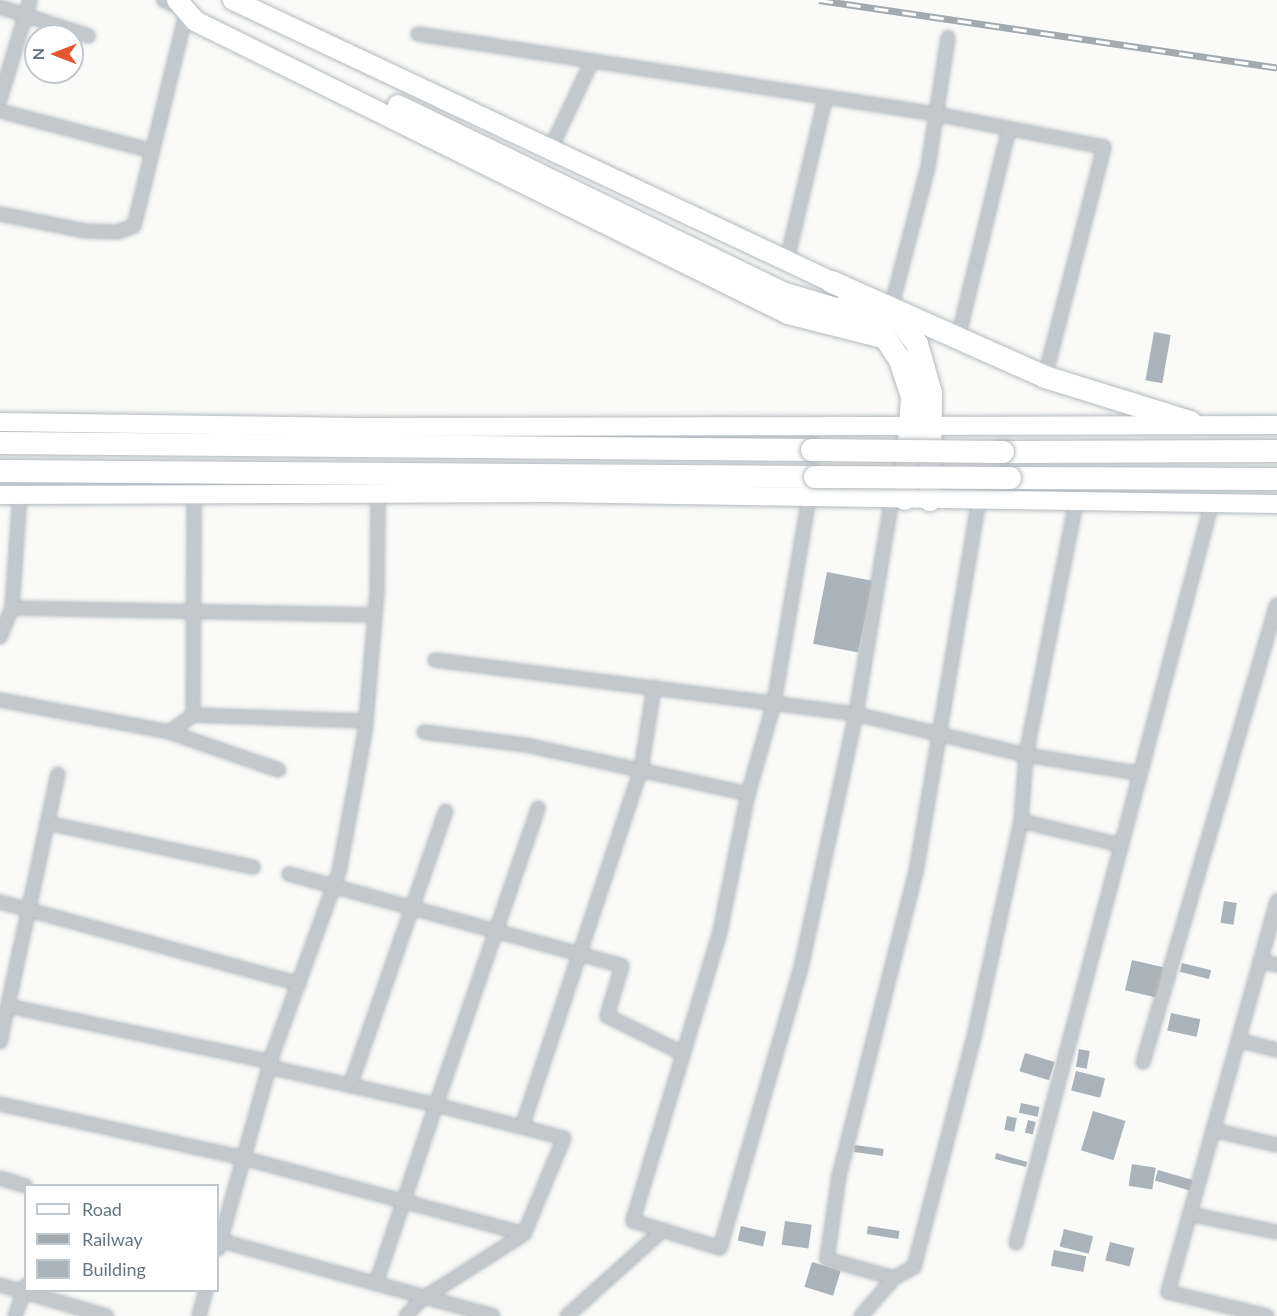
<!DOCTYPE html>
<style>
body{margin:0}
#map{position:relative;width:1277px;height:1316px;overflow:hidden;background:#fafaf8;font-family:Lato,sans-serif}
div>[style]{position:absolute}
.building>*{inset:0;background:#aab3b9;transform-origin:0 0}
.roads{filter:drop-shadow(0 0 2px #b3babf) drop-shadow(0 0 2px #b3babf)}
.street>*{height:12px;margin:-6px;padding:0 6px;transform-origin:6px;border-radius:6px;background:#c3c8cc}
.secondary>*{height:18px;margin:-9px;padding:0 9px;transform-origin:9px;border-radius:9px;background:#fff}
.primary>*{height:20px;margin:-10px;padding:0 10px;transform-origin:10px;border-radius:10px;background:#fff}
.highway>*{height:22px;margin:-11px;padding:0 11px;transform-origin:11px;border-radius:11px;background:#fff}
.rail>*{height:7px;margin-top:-3.5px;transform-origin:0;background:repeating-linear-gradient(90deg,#fff 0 14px,#a2aab0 0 28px);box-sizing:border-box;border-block:2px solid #a2aab0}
.bridges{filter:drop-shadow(0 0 2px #b4b9bd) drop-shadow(0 0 2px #b4b9bd)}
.highway-bridge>*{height:22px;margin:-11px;padding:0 11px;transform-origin:11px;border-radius:11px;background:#fff}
span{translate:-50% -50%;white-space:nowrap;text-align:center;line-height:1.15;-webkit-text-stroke:6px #fff;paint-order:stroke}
.legend{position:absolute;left:24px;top:1184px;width:195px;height:108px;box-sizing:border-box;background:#fff;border:2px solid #c1c8cd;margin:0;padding:8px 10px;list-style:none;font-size:18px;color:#657683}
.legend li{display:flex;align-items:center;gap:12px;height:30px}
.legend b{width:30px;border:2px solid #c1c8cd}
.north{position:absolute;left:24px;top:24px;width:60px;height:60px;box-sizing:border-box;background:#fff;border:2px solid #c1c8cd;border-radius:50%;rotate:270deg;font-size:16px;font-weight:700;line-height:24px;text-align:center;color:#657683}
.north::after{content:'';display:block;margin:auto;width:21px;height:27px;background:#e4572e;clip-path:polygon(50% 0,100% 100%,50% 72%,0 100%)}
</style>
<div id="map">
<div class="building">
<div style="left:1154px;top:332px;width:17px;height:49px;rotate:10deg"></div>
<div style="left:827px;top:572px;width:46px;height:73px;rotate:11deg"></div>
<div style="left:1224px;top:901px;width:13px;height:22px;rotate:9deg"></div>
<div style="left:1132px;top:960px;width:32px;height:31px;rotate:13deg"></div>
<div style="left:1182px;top:963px;width:30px;height:9px;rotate:14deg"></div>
<div style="left:1171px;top:1013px;width:30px;height:18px;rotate:12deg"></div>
<div style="left:1079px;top:1049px;width:11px;height:18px;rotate:10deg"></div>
<div style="left:1025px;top:1053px;width:31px;height:19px;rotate:17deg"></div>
<div style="left:1076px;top:1071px;width:30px;height:20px;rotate:14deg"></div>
<div style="left:1021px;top:1103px;width:19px;height:10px;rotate:12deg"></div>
<div style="left:1093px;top:1111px;width:34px;height:41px;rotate:17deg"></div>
<div style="left:1007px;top:1116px;width:10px;height:14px;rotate:11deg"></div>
<div style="left:1028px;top:1120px;width:8px;height:13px;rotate:14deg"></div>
<div style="left:855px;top:1145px;width:29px;height:7px;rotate:8deg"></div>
<div style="clip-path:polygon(996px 1153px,1027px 1162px,1026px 1167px,995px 1159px)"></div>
<div style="left:1132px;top:1164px;width:24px;height:22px;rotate:9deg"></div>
<div style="left:1158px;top:1170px;width:36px;height:11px;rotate:16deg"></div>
<div style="left:785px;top:1221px;width:27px;height:24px;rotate:8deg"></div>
<div style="left:741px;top:1226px;width:26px;height:15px;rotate:13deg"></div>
<div style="left:868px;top:1226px;width:32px;height:8px;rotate:9deg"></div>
<div style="left:1064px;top:1229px;width:30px;height:18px;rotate:14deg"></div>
<div style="left:1110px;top:1242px;width:25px;height:19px;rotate:14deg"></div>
<div style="left:1054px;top:1250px;width:33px;height:16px;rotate:11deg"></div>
<div style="left:812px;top:1262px;width:30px;height:26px;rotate:17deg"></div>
</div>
<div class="roads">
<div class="street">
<div style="left:0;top:7px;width:93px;rotate:18.2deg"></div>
<div style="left:418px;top:34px;width:524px;rotate:8.78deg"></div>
<div style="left:936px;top:114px;width:171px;rotate:11.1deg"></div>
<div style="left:1104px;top:147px;width:237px;rotate:104.4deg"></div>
<div style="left:0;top:99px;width:103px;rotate:-73.1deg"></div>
<div style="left:0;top:111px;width:157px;rotate:14.7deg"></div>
<div style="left:551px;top:148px;width:96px;rotate:-64.8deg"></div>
<div style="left:0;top:214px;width:88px;rotate:11.2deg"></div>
<div style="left:86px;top:231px;width:31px;rotate:2deg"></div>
<div style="left:117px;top:232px;width:18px;rotate:-19deg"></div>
<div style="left:134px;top:226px;width:221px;rotate:-76.2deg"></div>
<div style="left:187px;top:11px;width:26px;rotate:-155deg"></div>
<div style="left:787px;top:260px;width:165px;rotate:-76.7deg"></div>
<div style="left:891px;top:308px;width:146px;rotate:-75.3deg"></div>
<div style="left:928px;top:167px;width:131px;rotate:-81.2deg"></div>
<div style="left:957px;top:342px;width:216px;rotate:-76.3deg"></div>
<div style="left:809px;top:498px;width:208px;rotate:99.7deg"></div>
<div style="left:774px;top:703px;width:95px;rotate:105.9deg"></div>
<div style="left:748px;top:794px;width:141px;rotate:101.5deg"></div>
<div style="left:720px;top:932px;width:302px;rotate:106.8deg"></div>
<div style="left:633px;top:1221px;width:91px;rotate:17.2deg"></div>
<div style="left:720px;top:1248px;width:297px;rotate:-73.9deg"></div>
<div style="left:802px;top:963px;width:255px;rotate:-77.8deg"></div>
<div style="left:856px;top:714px;width:218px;rotate:-80.5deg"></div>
<div style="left:12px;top:608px;width:363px;rotate:1.1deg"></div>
<div style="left:0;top:637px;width:31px;rotate:-68deg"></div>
<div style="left:12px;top:608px;width:113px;rotate:-86deg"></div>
<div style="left:435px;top:660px;width:424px;rotate:7.3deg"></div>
<div style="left:856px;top:714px;width:175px;rotate:13.6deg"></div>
<div style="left:1026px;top:755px;width:112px;rotate:9.2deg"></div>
<div style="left:0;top:700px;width:172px;rotate:10.7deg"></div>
<div style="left:169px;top:732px;width:29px;rotate:-35deg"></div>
<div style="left:193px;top:715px;width:173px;rotate:2deg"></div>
<div style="left:193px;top:715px;width:218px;rotate:-89.7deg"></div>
<div style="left:169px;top:732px;width:116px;rotate:19.1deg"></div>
<div style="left:424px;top:732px;width:103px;rotate:7.3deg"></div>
<div style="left:526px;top:745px;width:227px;rotate:12.4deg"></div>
<div style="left:1021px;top:821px;width:99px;rotate:13.5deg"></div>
<div style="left:47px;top:823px;width:211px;rotate:12.1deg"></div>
<div style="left:289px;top:874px;width:345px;rotate:15.4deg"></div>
<div style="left:622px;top:966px;width:52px;rotate:106.7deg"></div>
<div style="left:607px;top:1016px;width:84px;rotate:26.3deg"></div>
<div style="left:0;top:902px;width:310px;rotate:15.3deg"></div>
<div style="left:1260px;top:961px;width:17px;rotate:13deg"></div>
<div style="left:8px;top:1006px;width:269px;rotate:12deg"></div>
<div style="left:1238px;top:1040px;width:40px;rotate:14.4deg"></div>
<div style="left:0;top:1042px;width:274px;rotate:-77.8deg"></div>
<div style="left:1143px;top:1062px;width:476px;rotate:-73.7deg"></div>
<div style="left:269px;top:1067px;width:171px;rotate:12.8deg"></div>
<div style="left:436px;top:1105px;width:188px;rotate:108.6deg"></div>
<div style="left:350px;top:1086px;width:291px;rotate:-70.8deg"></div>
<div style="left:0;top:1104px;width:249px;rotate:12.5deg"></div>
<div style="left:243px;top:1158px;width:291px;rotate:15.1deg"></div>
<div style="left:524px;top:1234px;width:104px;rotate:-67.4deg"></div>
<div style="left:564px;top:1138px;width:132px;rotate:-165.5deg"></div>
<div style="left:436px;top:1105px;width:314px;rotate:-71deg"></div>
<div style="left:522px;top:1127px;width:376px;rotate:-71.6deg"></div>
<div style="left:641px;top:770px;width:84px;rotate:-81.1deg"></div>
<div style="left:1213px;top:1130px;width:66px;rotate:13.2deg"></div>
<div style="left:0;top:1178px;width:27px;rotate:17deg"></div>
<div style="left:1189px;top:1214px;width:90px;rotate:11.6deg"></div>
<div style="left:218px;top:1240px;width:285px;rotate:15.4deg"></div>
<div style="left:1016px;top:1243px;width:766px;rotate:-75.17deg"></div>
<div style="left:218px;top:1249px;width:204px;rotate:-74.3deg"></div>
<div style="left:273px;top:1053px;width:193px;rotate:-70deg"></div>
<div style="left:339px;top:872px;width:142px;rotate:-79.5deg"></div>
<div style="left:365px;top:732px;width:140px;rotate:-85.1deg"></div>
<div style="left:377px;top:593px;width:98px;rotate:-89.4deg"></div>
<div style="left:894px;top:1278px;width:70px;rotate:-164.2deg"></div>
<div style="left:827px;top:1259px;width:84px;rotate:-81.8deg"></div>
<div style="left:839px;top:1176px;width:314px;rotate:-75.8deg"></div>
<div style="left:916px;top:872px;width:377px;rotate:-80.4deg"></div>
<div style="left:0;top:1285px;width:111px;rotate:16.2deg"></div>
<div style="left:15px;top:1316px;width:33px;rotate:-70deg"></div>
<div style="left:199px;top:1316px;width:27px;rotate:-75deg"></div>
<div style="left:406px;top:1316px;width:23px;rotate:-47deg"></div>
<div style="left:422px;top:1299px;width:121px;rotate:-32.5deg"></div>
<div style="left:567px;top:1316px;width:129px;rotate:-41.9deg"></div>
<div style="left:861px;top:1316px;width:50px;rotate:-49deg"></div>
<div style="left:894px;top:1278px;width:23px;rotate:-29deg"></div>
<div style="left:914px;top:1267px;width:238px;rotate:-75.4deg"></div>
<div style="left:974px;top:1037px;width:221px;rotate:-77.7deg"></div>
<div style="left:1021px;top:821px;width:66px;rotate:-85.7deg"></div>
<div style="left:1026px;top:755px;width:258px;rotate:-78.8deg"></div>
<div style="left:1267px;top:1316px;width:102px;rotate:-166.4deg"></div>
<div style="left:1168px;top:1292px;width:406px;rotate:-74.4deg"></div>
</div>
<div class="secondary">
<div style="left:0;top:422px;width:360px;rotate:0.8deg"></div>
<div style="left:360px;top:427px;width:917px;rotate:-0.12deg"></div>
<div style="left:0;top:495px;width:547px;rotate:-0.21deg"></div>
<div style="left:547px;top:493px;width:730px;rotate:0.86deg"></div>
</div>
<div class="primary">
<div style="left:177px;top:0;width:28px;rotate:49deg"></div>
<div style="left:195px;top:21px;width:661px;rotate:26.29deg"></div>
<div style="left:788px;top:314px;width:101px;rotate:14.3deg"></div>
<div style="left:233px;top:0;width:662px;rotate:25.21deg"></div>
<div style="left:398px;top:105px;width:431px;rotate:25.9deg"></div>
<div style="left:786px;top:293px;width:91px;rotate:16.6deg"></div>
</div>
<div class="highway">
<div style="left:832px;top:282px;width:233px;rotate:24deg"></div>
<div style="left:1045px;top:377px;width:152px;rotate:17.2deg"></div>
<div style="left:849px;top:297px;width:33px;rotate:43deg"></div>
<div style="left:873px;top:319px;width:49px;rotate:56.6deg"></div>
<div style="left:900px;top:360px;width:39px;rotate:72deg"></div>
<div style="left:912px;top:397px;width:102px;rotate:93.9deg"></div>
<div style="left:892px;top:310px;width:42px;rotate:53.7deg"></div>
<div style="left:917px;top:344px;width:51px;rotate:74.1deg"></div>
<div style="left:931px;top:393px;width:107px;rotate:90.5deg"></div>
<div style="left:0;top:443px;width:812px;rotate:0.49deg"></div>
<div style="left:1003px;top:452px;width:274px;rotate:-0.2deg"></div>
<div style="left:0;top:471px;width:815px;rotate:0.42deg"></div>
<div style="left:1010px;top:478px;width:267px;rotate:0.2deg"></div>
</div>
</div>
<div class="rail">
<div style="left:819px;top:0;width:463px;rotate:8.4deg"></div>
</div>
<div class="bridges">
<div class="highway-bridge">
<div style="left:812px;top:450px;width:191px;rotate:0.6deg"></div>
<div style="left:815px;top:477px;width:195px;rotate:0.3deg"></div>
</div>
</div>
<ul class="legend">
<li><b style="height:8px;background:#fff"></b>Road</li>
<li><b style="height:8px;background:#a2aab0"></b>Railway</li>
<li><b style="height:16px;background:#aab3b9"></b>Building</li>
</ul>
<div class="north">N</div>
</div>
